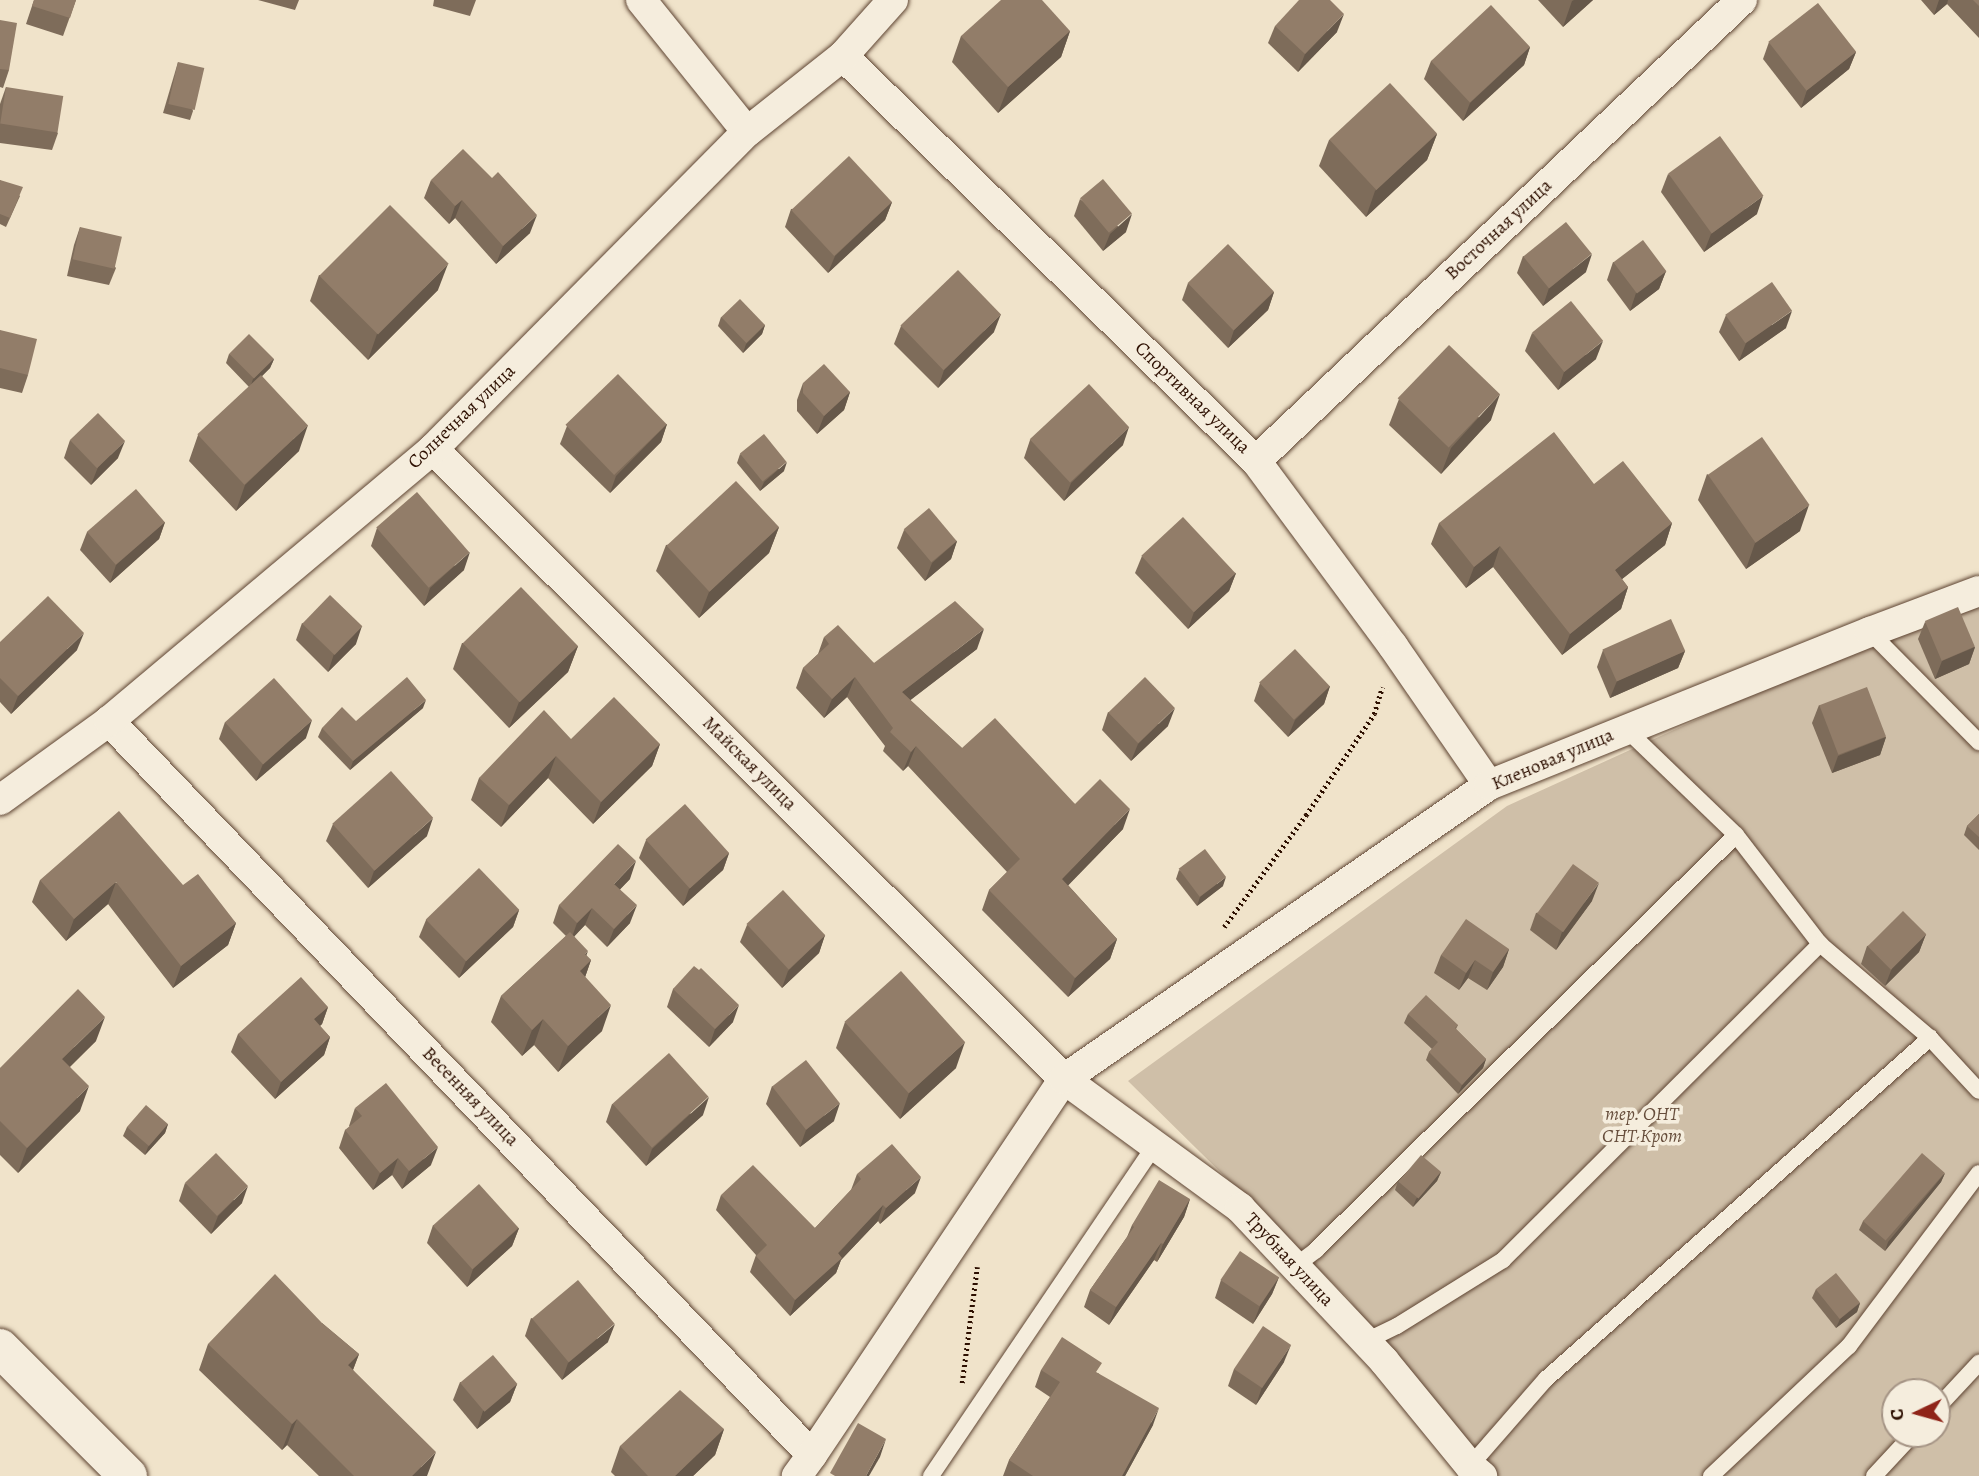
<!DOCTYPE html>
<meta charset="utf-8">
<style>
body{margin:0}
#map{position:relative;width:1979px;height:1476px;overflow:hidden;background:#f0e3ca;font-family:Alegreya,serif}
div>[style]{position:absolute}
.green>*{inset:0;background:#cfbfa8}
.path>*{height:4.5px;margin-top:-2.25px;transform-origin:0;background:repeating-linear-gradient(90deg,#2d0f00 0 2px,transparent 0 5.5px)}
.roads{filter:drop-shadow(0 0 2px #5e4432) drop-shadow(0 0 2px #5e4432)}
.lane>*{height:16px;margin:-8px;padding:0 8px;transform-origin:8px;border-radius:8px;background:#f5eddd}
.street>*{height:30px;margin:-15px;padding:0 15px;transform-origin:15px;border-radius:15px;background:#f5eddd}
.secondary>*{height:38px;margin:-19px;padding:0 19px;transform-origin:19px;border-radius:19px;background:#f5eddd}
.wall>*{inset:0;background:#7e6c5a}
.shaded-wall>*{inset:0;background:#66584a}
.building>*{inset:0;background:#927d69;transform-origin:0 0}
span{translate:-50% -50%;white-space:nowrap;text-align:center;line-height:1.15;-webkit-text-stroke:7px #f5eddd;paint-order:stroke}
.street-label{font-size:19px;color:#2d0f00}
.park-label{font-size:19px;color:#664d3b;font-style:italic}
.north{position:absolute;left:1881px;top:1378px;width:70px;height:70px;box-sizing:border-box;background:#f5eddd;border:2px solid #a59485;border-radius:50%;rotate:265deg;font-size:19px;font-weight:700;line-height:28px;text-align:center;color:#2d0f00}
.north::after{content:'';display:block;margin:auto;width:24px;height:32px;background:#8f2418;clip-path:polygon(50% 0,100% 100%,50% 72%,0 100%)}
</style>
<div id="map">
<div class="green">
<div style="clip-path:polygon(evenodd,1979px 598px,1979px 1476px,1487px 1476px,1470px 1466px,1349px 1299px,1128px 1081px,1507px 806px,1731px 704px,1979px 598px,1895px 1392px,1937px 1392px,1937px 1434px,1895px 1434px,1895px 1392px)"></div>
</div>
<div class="path">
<div style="left:1224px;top:927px;width:139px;rotate:-53.8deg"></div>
<div style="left:1306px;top:815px;width:122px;rotate:-56deg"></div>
<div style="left:1374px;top:714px;width:28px;rotate:-73deg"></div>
<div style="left:962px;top:1383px;width:117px;rotate:-82.6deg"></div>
</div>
<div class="roads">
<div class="lane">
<div style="left:1870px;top:632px;width:155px;rotate:45.3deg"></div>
<div style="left:1627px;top:730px;width:151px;rotate:43.9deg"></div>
<div style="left:1736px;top:835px;width:138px;rotate:52.4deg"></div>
<div style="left:1820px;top:944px;width:145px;rotate:40.5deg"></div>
<div style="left:1930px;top:1038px;width:72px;rotate:47.2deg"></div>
<div style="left:1295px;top:1266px;width:26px;rotate:-37deg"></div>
<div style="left:1316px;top:1250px;width:590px;rotate:-44.66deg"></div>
<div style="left:1366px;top:1341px;width:34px;rotate:-26deg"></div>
<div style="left:1397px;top:1326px;width:125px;rotate:-31.9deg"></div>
<div style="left:1503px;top:1260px;width:448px;rotate:-44.9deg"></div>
<div style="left:1937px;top:1408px;width:62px;rotate:-47deg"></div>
<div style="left:1470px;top:1466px;width:116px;rotate:-48.9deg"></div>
<div style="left:1546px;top:1379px;width:514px;rotate:-41.61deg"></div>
<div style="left:931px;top:1476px;width:401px;rotate:-55.9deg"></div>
<div style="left:1711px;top:1476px;width:190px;rotate:-43.3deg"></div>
<div style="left:1849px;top:1346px;width:216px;rotate:-53.1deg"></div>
<div style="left:1874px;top:1476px;width:57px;rotate:-47.1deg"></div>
</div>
<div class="street">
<div style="left:641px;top:0;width:169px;rotate:51.2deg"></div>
<div style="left:843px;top:56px;width:578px;rotate:44.44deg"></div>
<div style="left:1256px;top:461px;width:230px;rotate:53.5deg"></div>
<div style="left:1393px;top:646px;width:169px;rotate:55.4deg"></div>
<div style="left:433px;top:449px;width:892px;rotate:44.95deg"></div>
<div style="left:1064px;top:1079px;width:218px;rotate:36.2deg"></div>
<div style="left:1240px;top:1208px;width:210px;rotate:46.7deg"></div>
<div style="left:1384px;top:1361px;width:136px;rotate:50.7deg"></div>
<div style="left:1470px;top:1466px;width:16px;rotate:40deg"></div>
<div style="left:1256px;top:461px;width:670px;rotate:-43.49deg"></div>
<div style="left:109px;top:721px;width:1016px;rotate:46.24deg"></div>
<div style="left:812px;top:1455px;width:26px;rotate:126deg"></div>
<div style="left:0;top:800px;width:135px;rotate:-35.9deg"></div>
<div style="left:109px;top:721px;width:423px;rotate:-40deg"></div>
<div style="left:433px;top:449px;width:446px;rotate:-45.3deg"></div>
<div style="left:747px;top:132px;width:122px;rotate:-38.4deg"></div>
<div style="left:843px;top:56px;width:75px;rotate:-48.2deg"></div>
<div style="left:812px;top:1455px;width:453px;rotate:-56.2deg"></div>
<div style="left:1064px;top:1079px;width:517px;rotate:-34.67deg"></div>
<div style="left:1489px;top:785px;width:411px;rotate:-21.9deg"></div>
<div style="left:1870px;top:632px;width:116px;rotate:-20.6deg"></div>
</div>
<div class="secondary">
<div style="left:0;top:1348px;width:181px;rotate:45deg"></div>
</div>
</div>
<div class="wall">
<div style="clip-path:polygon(34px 0,76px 0,63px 36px,26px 24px)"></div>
<div style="clip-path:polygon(258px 0,299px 0,295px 10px)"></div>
<div style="clip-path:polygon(434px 0,476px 0,470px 16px,433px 6px)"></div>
<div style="clip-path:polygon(1538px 0,1593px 0,1563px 27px)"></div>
<div style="clip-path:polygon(1921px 0,1979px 0,1979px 38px,1947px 4px,1934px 15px)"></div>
<div style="clip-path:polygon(0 20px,9px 70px,3px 88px,0 87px)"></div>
<div style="clip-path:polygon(1275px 26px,1337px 32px,1298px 72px,1268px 43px)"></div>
<div style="clip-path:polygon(1070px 31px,1061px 57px,998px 113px,952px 62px,961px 36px)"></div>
<div style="clip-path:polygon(1769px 42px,1856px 52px,1849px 69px,1801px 108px,1763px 59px)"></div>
<div style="clip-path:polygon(1530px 47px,1524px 65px,1463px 121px,1424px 79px,1431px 61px)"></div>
<div style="clip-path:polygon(178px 62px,193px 111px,190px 120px,163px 113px)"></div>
<div style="clip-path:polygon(6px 87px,58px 133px,52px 150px,0 143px,0 104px)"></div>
<div style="clip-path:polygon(1437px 134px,1427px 160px,1366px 217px,1319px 166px,1329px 140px)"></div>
<div style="clip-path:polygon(1668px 174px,1757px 214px,1704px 252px,1661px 192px)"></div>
<div style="clip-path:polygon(0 180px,20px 196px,6px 227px,0 224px)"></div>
<div style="clip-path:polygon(431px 180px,530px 233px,496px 264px,455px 218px,449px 224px,424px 198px)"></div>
<div style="clip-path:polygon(1080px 199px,1126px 232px,1103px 251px,1074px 216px)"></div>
<div style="clip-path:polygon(892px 202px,885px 220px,828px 273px,785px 227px,791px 209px)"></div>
<div style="clip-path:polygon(80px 227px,116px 268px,109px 285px,67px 276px,74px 245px)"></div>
<div style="clip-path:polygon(1523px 256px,1586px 272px,1543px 306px,1517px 273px)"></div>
<div style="clip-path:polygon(1613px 262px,1666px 271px,1659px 289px,1630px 311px,1607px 280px)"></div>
<div style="clip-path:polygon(319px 275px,438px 290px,368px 360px,310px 301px)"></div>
<div style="clip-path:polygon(1188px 283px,1274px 292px,1268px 310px,1228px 348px,1182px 300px)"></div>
<div style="clip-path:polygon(1726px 315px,1786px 328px,1739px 361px,1719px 332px)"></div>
<div style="clip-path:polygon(721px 317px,765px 325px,762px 334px,743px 353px,718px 326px)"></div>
<div style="clip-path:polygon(901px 326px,994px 332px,938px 388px,894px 344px)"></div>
<div style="clip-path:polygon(0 330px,28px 375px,22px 393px,0 388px)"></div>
<div style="clip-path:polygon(1532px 333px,1596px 359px,1558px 390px,1525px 351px)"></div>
<div style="clip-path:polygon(229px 354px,274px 359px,270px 368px,262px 376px,299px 451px,236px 511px,189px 461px,198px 435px,249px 387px,226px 363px)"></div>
<div style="clip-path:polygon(803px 383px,850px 392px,844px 410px,817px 434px,797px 411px,797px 400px)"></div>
<div style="clip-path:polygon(1399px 399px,1491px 420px,1441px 474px,1389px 425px)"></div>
<div style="clip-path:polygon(667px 424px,661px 442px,610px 493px,560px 444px,567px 426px)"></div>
<div style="clip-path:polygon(70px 440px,118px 458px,91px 485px,64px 458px)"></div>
<div style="clip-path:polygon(1030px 440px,1123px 445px,1064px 501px,1024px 458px)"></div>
<div style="clip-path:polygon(740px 454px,784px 471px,760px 491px,737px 463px)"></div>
<div style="clip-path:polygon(1707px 474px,1800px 531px,1746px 569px,1698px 500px)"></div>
<div style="clip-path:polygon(1594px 484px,1672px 523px,1665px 545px,1622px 579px,1628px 587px,1621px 609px,1562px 655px,1493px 567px,1466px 588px,1431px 544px,1439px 523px)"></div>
<div style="clip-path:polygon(165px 522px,159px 539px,110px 583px,80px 550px,87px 532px)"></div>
<div style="clip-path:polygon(779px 527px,769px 553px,699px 618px,656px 571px,666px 545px)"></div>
<div style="clip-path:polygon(377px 528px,464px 570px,424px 606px,371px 546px)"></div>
<div style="clip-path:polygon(904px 530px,957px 541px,951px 559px,925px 581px,897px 548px)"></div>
<div style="clip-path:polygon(1142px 556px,1236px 573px,1229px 591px,1188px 629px,1135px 573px)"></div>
<div style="clip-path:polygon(1925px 622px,1975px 647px,1969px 664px,1935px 679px,1918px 639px)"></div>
<div style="clip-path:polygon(302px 623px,356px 644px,328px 672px,296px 640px)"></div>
<div style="clip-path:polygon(824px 637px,874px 663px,977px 649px,910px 700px,962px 748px,1075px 804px,1123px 829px,1068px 885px,1117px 939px,1110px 959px,1068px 997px,982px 910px,989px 890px,1007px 872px,908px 766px,903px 771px,883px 751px,885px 746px,847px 697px,824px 718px,796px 688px,803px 668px,818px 654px)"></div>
<div style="clip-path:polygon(0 642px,77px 650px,11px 714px,0 702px)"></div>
<div style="clip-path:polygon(462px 643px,578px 646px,568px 672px,509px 728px,453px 669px)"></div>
<div style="clip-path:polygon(1603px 650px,1685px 651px,1678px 668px,1610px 698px,1597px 667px)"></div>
<div style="clip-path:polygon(1260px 683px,1330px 686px,1324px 704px,1288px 737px,1254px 701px)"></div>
<div style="clip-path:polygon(1819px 705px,1886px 737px,1880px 755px,1832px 773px,1812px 723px)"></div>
<div style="clip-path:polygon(423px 708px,350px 770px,318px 737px,322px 728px)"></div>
<div style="clip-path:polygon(1108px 712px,1168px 726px,1131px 761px,1102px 730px)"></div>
<div style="clip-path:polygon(225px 722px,306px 738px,256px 781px,219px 739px)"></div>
<div style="clip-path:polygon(571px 739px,660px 744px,652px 766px,593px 824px,548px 778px,501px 827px,471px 800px,479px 778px)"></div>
<div style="clip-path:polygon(1979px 814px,1979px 850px,1964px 835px,1967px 826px)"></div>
<div style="clip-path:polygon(333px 824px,427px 836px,368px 888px,326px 841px)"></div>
<div style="clip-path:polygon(646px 840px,729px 853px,723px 870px,683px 906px,639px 858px)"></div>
<div style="clip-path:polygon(1179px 870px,1223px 886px,1197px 906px,1176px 879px)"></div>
<div style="clip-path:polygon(630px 879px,620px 889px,630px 923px,607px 947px,585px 925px,574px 936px,586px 955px,591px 960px,585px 977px,602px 1031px,558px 1072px,534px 1045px,522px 1056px,491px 1022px,501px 996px,566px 936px,553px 923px,559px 905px)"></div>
<div style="clip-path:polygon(40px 880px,183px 885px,236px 923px,228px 945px,173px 988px,108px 904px,66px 941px,32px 902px)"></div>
<div style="clip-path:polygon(1592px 901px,1556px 950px,1530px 930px,1536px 913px)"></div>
<div style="clip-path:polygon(519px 910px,513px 927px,459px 978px,419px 937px,426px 920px)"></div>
<div style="clip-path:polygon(747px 925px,825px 935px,819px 953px,782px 988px,740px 942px)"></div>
<div style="clip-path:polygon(1926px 934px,1919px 952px,1885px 986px,1861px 964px,1867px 946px)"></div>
<div style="clip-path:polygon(1509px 949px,1503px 967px,1487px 990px,1468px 978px,1459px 990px,1434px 973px,1441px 955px)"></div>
<div style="clip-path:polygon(699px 970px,733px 1022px,709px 1047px,667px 1007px,673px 989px)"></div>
<div style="clip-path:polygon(328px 1007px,322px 1024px,320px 1026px,330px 1037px,324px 1055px,275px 1099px,231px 1052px,238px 1034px)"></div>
<div style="clip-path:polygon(1408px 1014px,1458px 1025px,1456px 1029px,1486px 1059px,1483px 1068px,1458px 1094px,1426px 1060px,1429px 1052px,1432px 1049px,1404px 1023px)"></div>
<div style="clip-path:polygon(845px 1022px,956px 1068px,900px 1119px,836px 1048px)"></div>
<div style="clip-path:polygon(96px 1041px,70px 1067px,80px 1111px,18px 1173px,0 1155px,0 1068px)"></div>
<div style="clip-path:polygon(772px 1086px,834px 1121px,800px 1147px,766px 1104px)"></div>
<div style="clip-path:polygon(612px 1104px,703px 1115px,646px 1166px,606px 1122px)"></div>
<div style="clip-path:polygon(355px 1108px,431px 1165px,402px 1189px,392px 1175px,373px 1190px,339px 1148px,345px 1130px,350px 1127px,349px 1126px)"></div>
<div style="clip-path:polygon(168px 1124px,165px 1133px,145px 1155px,123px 1136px,127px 1127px)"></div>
<div style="clip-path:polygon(1441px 1172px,1437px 1181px,1413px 1207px,1395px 1190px,1398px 1181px)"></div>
<div style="clip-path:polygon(1945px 1173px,1941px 1182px,1885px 1251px,1859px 1230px,1863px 1221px)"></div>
<div style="clip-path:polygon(857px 1174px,915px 1193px,880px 1224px,878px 1221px,841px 1260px,836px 1273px,790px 1316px,750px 1272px,756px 1255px,716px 1210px,721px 1195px,815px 1228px,851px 1190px)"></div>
<div style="clip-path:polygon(185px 1183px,242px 1203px,211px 1234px,179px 1201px)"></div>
<div style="clip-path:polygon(1190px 1199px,1184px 1217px,1157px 1262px,1154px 1260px,1109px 1325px,1084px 1307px,1090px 1290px,1127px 1237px,1132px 1225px)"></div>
<div style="clip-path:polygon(433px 1225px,519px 1228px,512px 1246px,467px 1287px,427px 1243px)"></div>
<div style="clip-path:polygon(1279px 1277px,1272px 1294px,1253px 1324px,1215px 1298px,1221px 1280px)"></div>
<div style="clip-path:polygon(1816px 1289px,1860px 1303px,1857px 1312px,1836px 1328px,1812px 1298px)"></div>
<div style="clip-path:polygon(531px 1318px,608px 1342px,562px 1380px,525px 1336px)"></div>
<div style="clip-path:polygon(322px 1323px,359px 1354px,353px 1370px,427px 1476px,319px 1476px,287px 1445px,282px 1450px,199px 1370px,208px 1344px)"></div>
<div style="clip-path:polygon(1284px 1362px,1256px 1405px,1228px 1386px,1234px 1369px)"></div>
<div style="clip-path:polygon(1041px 1370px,1098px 1373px,1153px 1425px,1125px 1476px,1003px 1476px,1009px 1460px,1050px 1397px,1035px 1387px)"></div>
<div style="clip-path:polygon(460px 1382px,517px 1384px,510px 1402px,477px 1429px,453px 1400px)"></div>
<div style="clip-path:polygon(724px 1429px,715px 1455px,693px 1476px,615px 1476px,611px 1472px,620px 1446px)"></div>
</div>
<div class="shaded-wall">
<div style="clip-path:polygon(1574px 0,1593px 0,1563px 27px,1572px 1px)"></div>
<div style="clip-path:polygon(1939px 0,1948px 0,1947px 4px,1934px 15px)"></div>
<div style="clip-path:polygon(1344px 14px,1337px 32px,1298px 72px,1305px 54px)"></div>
<div style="clip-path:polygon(1070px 31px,1061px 57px,998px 113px,1008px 87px)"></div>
<div style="clip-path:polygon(1530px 47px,1524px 65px,1463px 121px,1470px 103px)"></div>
<div style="clip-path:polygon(1856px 52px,1849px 69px,1801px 108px,1807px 90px)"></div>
<div style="clip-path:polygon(1437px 134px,1427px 160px,1366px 217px,1375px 191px)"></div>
<div style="clip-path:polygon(1763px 196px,1757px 214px,1704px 252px,1711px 234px)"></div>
<div style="clip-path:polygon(462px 200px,455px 218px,449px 224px,455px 206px)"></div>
<div style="clip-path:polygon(892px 202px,885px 220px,828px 273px,835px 256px)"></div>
<div style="clip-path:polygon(1132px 214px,1126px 232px,1103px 251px,1110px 234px)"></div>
<div style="clip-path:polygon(537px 215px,530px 233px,496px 264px,503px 246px)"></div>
<div style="clip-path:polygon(1592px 254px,1586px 272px,1543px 306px,1549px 288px)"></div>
<div style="clip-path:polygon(448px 264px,438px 290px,368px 360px,377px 334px)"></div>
<div style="clip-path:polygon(1666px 271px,1659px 289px,1630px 311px,1636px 293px)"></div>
<div style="clip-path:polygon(1274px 292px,1268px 310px,1228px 348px,1234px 330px)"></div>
<div style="clip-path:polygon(1792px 311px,1786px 328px,1739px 361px,1746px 343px)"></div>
<div style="clip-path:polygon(1001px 314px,994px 332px,938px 388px,944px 370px)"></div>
<div style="clip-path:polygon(765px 325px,762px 334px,743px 353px,746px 344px)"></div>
<div style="clip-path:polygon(1603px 341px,1596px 359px,1558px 390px,1564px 372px)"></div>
<div style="clip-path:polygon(274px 359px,270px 368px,250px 388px,253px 379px)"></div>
<div style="clip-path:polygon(850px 392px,844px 410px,817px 434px,824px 416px)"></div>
<div style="clip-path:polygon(1500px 394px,1491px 420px,1441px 474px,1451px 448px)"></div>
<div style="clip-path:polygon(667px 424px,661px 442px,610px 493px,616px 476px)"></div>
<div style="clip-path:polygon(308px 425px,299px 451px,236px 511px,245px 485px)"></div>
<div style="clip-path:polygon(1129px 427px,1123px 445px,1064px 501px,1071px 483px)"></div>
<div style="clip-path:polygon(125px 441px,118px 458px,91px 485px,98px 467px)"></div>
<div style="clip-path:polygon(787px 462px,784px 471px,760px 491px,764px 482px)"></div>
<div style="clip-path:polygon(1809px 505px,1800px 531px,1746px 569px,1755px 543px)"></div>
<div style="clip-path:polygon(165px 522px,159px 539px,110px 583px,116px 565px)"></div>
<div style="clip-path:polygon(1672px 523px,1665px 545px,1607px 591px,1615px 570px)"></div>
<div style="clip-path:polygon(779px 527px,769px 553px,699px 618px,709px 592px)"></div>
<div style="clip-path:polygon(957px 541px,951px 559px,925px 581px,932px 563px)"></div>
<div style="clip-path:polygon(1500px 546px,1493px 567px,1466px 588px,1474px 567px)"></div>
<div style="clip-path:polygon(470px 552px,464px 570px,424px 606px,430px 588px)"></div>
<div style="clip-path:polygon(1236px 573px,1229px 591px,1188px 629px,1194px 612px)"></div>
<div style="clip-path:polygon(1628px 587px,1621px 609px,1562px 655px,1570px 634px)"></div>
<div style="clip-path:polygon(362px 626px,356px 644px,328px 672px,334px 654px)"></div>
<div style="clip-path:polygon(984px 629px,977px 649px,895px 712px,902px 692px)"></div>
<div style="clip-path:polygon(84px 633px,77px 650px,11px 714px,18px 696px)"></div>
<div style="clip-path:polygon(578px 646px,568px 672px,509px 728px,519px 702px)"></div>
<div style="clip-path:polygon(1975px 647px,1969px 664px,1935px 679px,1942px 661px)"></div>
<div style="clip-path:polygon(1685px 651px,1678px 668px,1610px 698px,1617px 681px)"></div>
<div style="clip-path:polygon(855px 677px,847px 697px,824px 718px,832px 699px)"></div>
<div style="clip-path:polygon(1330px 686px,1324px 704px,1288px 737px,1295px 720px)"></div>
<div style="clip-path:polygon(426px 700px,423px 708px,350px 770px,353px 761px)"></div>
<div style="clip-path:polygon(1175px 708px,1168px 726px,1131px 761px,1138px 744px)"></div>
<div style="clip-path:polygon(312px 720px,306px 738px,256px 781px,263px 764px)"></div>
<div style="clip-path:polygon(1886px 737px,1880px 755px,1832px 773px,1838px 756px)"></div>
<div style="clip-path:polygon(660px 744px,652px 766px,593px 824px,601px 802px)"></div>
<div style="clip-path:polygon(916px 746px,908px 766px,903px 771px,911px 752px)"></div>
<div style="clip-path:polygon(556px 756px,548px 778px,501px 827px,509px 805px)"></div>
<div style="clip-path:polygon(1130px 809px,1123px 829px,1055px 899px,1062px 879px)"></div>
<div style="clip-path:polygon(433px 818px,427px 836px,368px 888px,374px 871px)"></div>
<div style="clip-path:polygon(729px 853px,723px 870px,683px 906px,689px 889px)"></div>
<div style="clip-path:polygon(636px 861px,630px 879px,608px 902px,614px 884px)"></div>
<div style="clip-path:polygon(1226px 877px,1223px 886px,1197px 906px,1200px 897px)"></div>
<div style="clip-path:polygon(116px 882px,108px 904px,66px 941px,74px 919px)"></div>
<div style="clip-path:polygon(1599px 883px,1592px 901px,1556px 950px,1562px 932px)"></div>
<div style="clip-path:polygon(637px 905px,630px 923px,607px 947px,614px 929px)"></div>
<div style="clip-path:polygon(592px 908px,585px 925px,571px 940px,577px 923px)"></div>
<div style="clip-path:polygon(519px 910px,513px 927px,459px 978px,466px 961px)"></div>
<div style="clip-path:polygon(236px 923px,228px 945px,173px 988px,181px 966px)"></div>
<div style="clip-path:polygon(1926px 934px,1919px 952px,1885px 986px,1892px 968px)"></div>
<div style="clip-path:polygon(825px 935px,819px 953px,782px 988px,788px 971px)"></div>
<div style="clip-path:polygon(1117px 939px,1110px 959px,1068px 997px,1075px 978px)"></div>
<div style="clip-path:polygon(1509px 949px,1503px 967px,1487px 990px,1493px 972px)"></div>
<div style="clip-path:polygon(588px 951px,581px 970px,591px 960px,582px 986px,570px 997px,585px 954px)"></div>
<div style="clip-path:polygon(1475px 960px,1468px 978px,1459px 990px,1466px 973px)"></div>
<div style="clip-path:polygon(611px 1005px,602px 1031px,558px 1072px,568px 1046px)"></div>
<div style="clip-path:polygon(739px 1005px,733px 1022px,709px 1047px,715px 1029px)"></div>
<div style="clip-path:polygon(328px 1007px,322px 1024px,307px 1037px,314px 1019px)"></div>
<div style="clip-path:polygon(105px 1017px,96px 1041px,53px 1083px,62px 1059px)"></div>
<div style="clip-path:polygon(543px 1019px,534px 1045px,522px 1056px,532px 1030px)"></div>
<div style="clip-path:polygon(330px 1037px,324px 1055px,275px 1099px,281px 1082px)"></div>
<div style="clip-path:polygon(965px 1042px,956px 1068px,900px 1119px,909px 1093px)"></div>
<div style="clip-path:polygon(1486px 1059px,1483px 1068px,1458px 1094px,1462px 1085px)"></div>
<div style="clip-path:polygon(89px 1086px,80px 1111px,18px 1173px,27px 1148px)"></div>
<div style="clip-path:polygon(709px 1097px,703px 1115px,646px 1166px,652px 1149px)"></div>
<div style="clip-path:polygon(840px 1103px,834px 1121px,800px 1147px,806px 1130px)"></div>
<div style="clip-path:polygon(168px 1124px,165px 1133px,145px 1155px,148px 1147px)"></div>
<div style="clip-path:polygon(438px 1147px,431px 1165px,402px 1189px,409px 1171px)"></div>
<div style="clip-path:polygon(398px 1158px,392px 1175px,373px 1190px,380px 1173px)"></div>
<div style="clip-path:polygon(1441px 1172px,1437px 1181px,1413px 1207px,1416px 1199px)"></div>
<div style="clip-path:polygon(1945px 1173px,1941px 1182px,1885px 1251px,1888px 1242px)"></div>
<div style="clip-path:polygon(921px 1177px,915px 1193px,880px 1224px,886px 1208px)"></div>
<div style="clip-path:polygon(248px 1186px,242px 1203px,211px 1234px,218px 1216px)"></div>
<div style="clip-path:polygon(1190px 1199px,1184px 1217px,1157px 1262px,1163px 1244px)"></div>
<div style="clip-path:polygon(883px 1205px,878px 1221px,841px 1260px,836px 1273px,790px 1316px,795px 1300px)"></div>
<div style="clip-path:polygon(519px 1228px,512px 1246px,467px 1287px,473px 1269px)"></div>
<div style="clip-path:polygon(1161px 1243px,1154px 1260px,1109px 1325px,1116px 1307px)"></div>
<div style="clip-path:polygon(1279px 1277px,1272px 1294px,1253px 1324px,1260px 1306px)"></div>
<div style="clip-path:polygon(1860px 1303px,1857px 1312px,1836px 1328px,1840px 1319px)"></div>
<div style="clip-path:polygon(615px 1324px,608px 1342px,562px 1380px,568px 1363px)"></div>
<div style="clip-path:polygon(1291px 1345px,1284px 1362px,1256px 1405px,1262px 1387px)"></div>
<div style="clip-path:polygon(359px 1354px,349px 1380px,348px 1365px)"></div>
<div style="clip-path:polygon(517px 1384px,510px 1402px,477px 1429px,483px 1411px)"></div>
<div style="clip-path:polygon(1159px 1408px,1153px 1425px,1125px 1476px,1122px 1476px)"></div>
<div style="clip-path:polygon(297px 1419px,287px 1445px,282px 1450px,292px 1424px)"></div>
<div style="clip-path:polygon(724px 1429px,715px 1455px,693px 1476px,675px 1476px)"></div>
<div style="clip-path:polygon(886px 1439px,880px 1457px,869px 1476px,866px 1476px)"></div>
<div style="clip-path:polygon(436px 1452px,427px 1476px,412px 1476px)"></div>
</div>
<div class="building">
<div style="clip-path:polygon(34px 0,76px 0,70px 18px,32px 6px)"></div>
<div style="clip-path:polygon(1001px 0,1042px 0,1070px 31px,1008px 87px,961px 36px)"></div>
<div style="clip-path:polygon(1299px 0,1330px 0,1344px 14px,1305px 54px,1275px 26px)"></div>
<div style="clip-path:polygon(1973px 0,1979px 0,1979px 6px)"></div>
<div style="left:1818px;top:3px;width:62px;height:63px;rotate:52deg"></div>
<div style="left:1491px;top:5px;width:57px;height:82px;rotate:47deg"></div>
<div style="clip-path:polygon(0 20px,17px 23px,9px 70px,0 69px)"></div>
<div style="left:178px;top:62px;width:27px;height:43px;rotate:13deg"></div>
<div style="left:1390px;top:83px;width:69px;height:83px;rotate:47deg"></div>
<div style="left:6px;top:87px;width:58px;height:37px;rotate:9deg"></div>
<div style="left:1720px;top:136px;width:74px;height:64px;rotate:54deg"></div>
<div style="clip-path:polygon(463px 149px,492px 178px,498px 172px,537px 215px,503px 246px,462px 200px,455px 206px,431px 180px)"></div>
<div style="left:849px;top:156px;width:63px;height:79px;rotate:47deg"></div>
<div style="left:1103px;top:179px;width:45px;height:30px;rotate:50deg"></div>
<div style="clip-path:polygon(0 180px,23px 187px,10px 218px,0 214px)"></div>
<div style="left:390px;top:205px;width:83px;height:100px;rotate:45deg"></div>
<div style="left:1566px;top:222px;width:41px;height:55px;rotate:51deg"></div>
<div style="left:80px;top:227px;width:43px;height:33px;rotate:13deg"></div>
<div style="left:1643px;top:240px;width:39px;height:37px;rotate:53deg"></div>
<div style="left:1228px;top:244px;width:66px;height:56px;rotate:46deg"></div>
<div style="left:958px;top:270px;width:62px;height:80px;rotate:46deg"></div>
<div style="left:1772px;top:282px;width:35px;height:57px;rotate:55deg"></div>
<div style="left:740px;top:299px;width:36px;height:26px;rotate:46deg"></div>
<div style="left:1571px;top:301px;width:51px;height:50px;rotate:51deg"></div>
<div style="clip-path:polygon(0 330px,37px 339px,28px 375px,0 368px)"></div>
<div style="left:249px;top:334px;width:35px;height:28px;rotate:45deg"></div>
<div style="left:1449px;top:345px;width:71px;height:74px;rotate:44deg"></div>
<div style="clip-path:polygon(824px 364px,850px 392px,824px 416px,803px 393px,803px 383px)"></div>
<div style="left:618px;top:374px;width:70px;height:73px;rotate:46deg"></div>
<div style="left:261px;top:375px;width:69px;height:87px;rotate:47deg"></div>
<div style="left:1089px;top:384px;width:59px;height:81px;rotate:47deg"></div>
<div style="left:98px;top:413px;width:39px;height:39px;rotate:46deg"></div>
<div style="clip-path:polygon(1554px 432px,1594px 484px,1623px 461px,1672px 523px,1615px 570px,1628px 587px,1570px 634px,1500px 546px,1474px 567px,1439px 523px)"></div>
<div style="left:764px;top:434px;width:36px;height:31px;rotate:51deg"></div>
<div style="left:1762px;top:437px;width:83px;height:66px;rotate:55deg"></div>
<div style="left:736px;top:481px;width:63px;height:95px;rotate:47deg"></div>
<div style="left:136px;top:489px;width:44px;height:65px;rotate:49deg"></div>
<div style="left:417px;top:492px;width:80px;height:54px;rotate:49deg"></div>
<div style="left:929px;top:508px;width:43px;height:33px;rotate:50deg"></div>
<div style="left:1183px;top:517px;width:77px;height:57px;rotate:47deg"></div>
<div style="left:521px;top:587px;width:82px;height:81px;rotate:46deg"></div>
<div style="left:330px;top:595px;width:45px;height:40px;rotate:44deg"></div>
<div style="clip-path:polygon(48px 596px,84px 633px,18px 696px,0 678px,0 642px)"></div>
<div style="clip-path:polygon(955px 601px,984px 629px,902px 692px,962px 748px,995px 718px,1075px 804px,1100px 779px,1130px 809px,1062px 879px,1117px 939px,1075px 978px,989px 890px,1020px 859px,916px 746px,911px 752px,890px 732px,893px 728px,855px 677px,832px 699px,803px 668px,829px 644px,824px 637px,838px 625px,874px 663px)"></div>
<div style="left:1958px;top:607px;width:43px;height:36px;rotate:67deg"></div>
<div style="left:1671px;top:619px;width:35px;height:75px;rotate:66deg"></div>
<div style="left:1295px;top:649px;width:51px;height:49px;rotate:47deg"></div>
<div style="clip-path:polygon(407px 677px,426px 700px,353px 761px,322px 728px,342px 707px,356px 721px)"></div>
<div style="left:1145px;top:677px;width:43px;height:51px;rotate:46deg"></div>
<div style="left:274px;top:678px;width:57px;height:66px;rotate:48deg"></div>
<div style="left:1867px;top:687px;width:53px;height:51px;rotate:69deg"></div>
<div style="clip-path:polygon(614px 697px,660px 744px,601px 802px,556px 756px,509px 805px,479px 778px,544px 710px,571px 739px)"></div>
<div style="left:391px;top:771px;width:63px;height:79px;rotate:48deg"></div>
<div style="left:685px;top:804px;width:66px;height:53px;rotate:48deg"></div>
<div style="clip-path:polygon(119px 811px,183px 885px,198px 874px,236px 923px,181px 966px,116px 882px,74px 919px,40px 880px)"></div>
<div style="clip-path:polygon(1979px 814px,1979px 837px,1967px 826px)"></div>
<div style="clip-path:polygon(618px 844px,636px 861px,614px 884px,637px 905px,614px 929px,592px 908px,577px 923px,559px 905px)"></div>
<div style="left:1205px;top:849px;width:35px;height:33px;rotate:53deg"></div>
<div style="left:1573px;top:864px;width:32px;height:61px;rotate:36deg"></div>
<div style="left:479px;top:868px;width:58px;height:74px;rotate:46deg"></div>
<div style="left:783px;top:890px;width:62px;height:50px;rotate:47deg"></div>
<div style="left:1903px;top:911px;width:33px;height:50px;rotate:45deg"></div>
<div style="clip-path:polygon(1466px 919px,1509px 949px,1493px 972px,1475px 960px,1466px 973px,1441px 955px)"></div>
<div style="clip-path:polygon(570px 932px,588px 951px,585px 954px,591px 960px,580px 971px,611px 1005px,568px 1046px,543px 1019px,532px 1030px,501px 996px)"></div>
<div style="clip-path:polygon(694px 966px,699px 970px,701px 968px,739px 1005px,715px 1029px,673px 989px)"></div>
<div style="left:901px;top:971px;width:96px;height:76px;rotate:48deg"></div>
<div style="clip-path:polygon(301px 977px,328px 1007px,314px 1019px,330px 1037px,281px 1082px,238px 1034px)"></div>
<div style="clip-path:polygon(78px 989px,105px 1017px,62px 1059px,89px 1086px,27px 1148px,0 1121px,0 1068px)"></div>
<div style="clip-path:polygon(1426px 995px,1458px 1025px,1455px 1028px,1486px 1059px,1462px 1085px,1429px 1052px,1438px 1042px,1408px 1014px)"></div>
<div style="left:669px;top:1053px;width:59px;height:76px;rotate:48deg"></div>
<div style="left:806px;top:1060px;width:55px;height:43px;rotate:52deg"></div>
<div style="clip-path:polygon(386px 1083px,438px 1147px,409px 1171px,398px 1158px,380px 1173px,345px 1130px,362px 1116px,355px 1108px)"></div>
<div style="left:146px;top:1105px;width:29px;height:29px;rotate:41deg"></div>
<div style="clip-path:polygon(892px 1144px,921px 1177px,886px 1208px,883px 1205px,838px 1253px,842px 1258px,795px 1300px,756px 1256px,767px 1245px,721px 1195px,753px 1165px,815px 1228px,861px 1179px,857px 1174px)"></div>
<div style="left:216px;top:1153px;width:46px;height:43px;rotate:46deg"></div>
<div style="left:1922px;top:1153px;width:30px;height:90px;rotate:41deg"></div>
<div style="left:1421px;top:1155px;width:26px;height:35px;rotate:40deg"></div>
<div style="clip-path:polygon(1159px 1180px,1190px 1199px,1163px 1244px,1161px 1243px,1116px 1307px,1090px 1290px,1134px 1227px,1132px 1225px)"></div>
<div style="left:479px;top:1184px;width:59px;height:62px;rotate:48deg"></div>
<div style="left:1240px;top:1251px;width:47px;height:35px;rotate:34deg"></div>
<div style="left:1836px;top:1273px;width:38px;height:26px;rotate:51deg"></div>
<div style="clip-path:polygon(275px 1274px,322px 1323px,359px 1354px,348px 1365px,436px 1452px,412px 1476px,354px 1476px,297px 1419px,292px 1424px,208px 1344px)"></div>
<div style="left:578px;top:1280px;width:57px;height:60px;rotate:50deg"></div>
<div style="left:1263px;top:1326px;width:34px;height:52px;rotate:34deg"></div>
<div style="clip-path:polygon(1062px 1337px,1102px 1363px,1096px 1372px,1159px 1408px,1122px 1476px,1033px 1476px,1009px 1460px,1060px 1382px,1041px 1370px)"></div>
<div style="left:493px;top:1355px;width:38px;height:43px;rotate:50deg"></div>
<div style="clip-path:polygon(680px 1390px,724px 1429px,675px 1476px,648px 1476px,620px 1446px)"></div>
<div style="clip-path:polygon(858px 1423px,886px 1439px,866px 1476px,835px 1476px,830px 1473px)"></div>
</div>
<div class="street-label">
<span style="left:1499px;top:230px;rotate:-43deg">Восточная улица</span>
<span style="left:1192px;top:398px;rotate:44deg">Спортивная улица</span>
<span style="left:462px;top:417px;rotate:-44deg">Солнечная улица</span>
<span style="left:1553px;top:760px;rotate:-23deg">Кленовая улица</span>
<span style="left:749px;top:764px;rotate:45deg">Майская улица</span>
<span style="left:470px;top:1097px;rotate:46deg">Весенняя улица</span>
<span style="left:1289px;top:1260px;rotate:47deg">Трубная улица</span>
</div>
<div class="park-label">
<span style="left:1642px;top:1126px">тер. ОНТ<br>СНТ Крот</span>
</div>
<div class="north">С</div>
</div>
